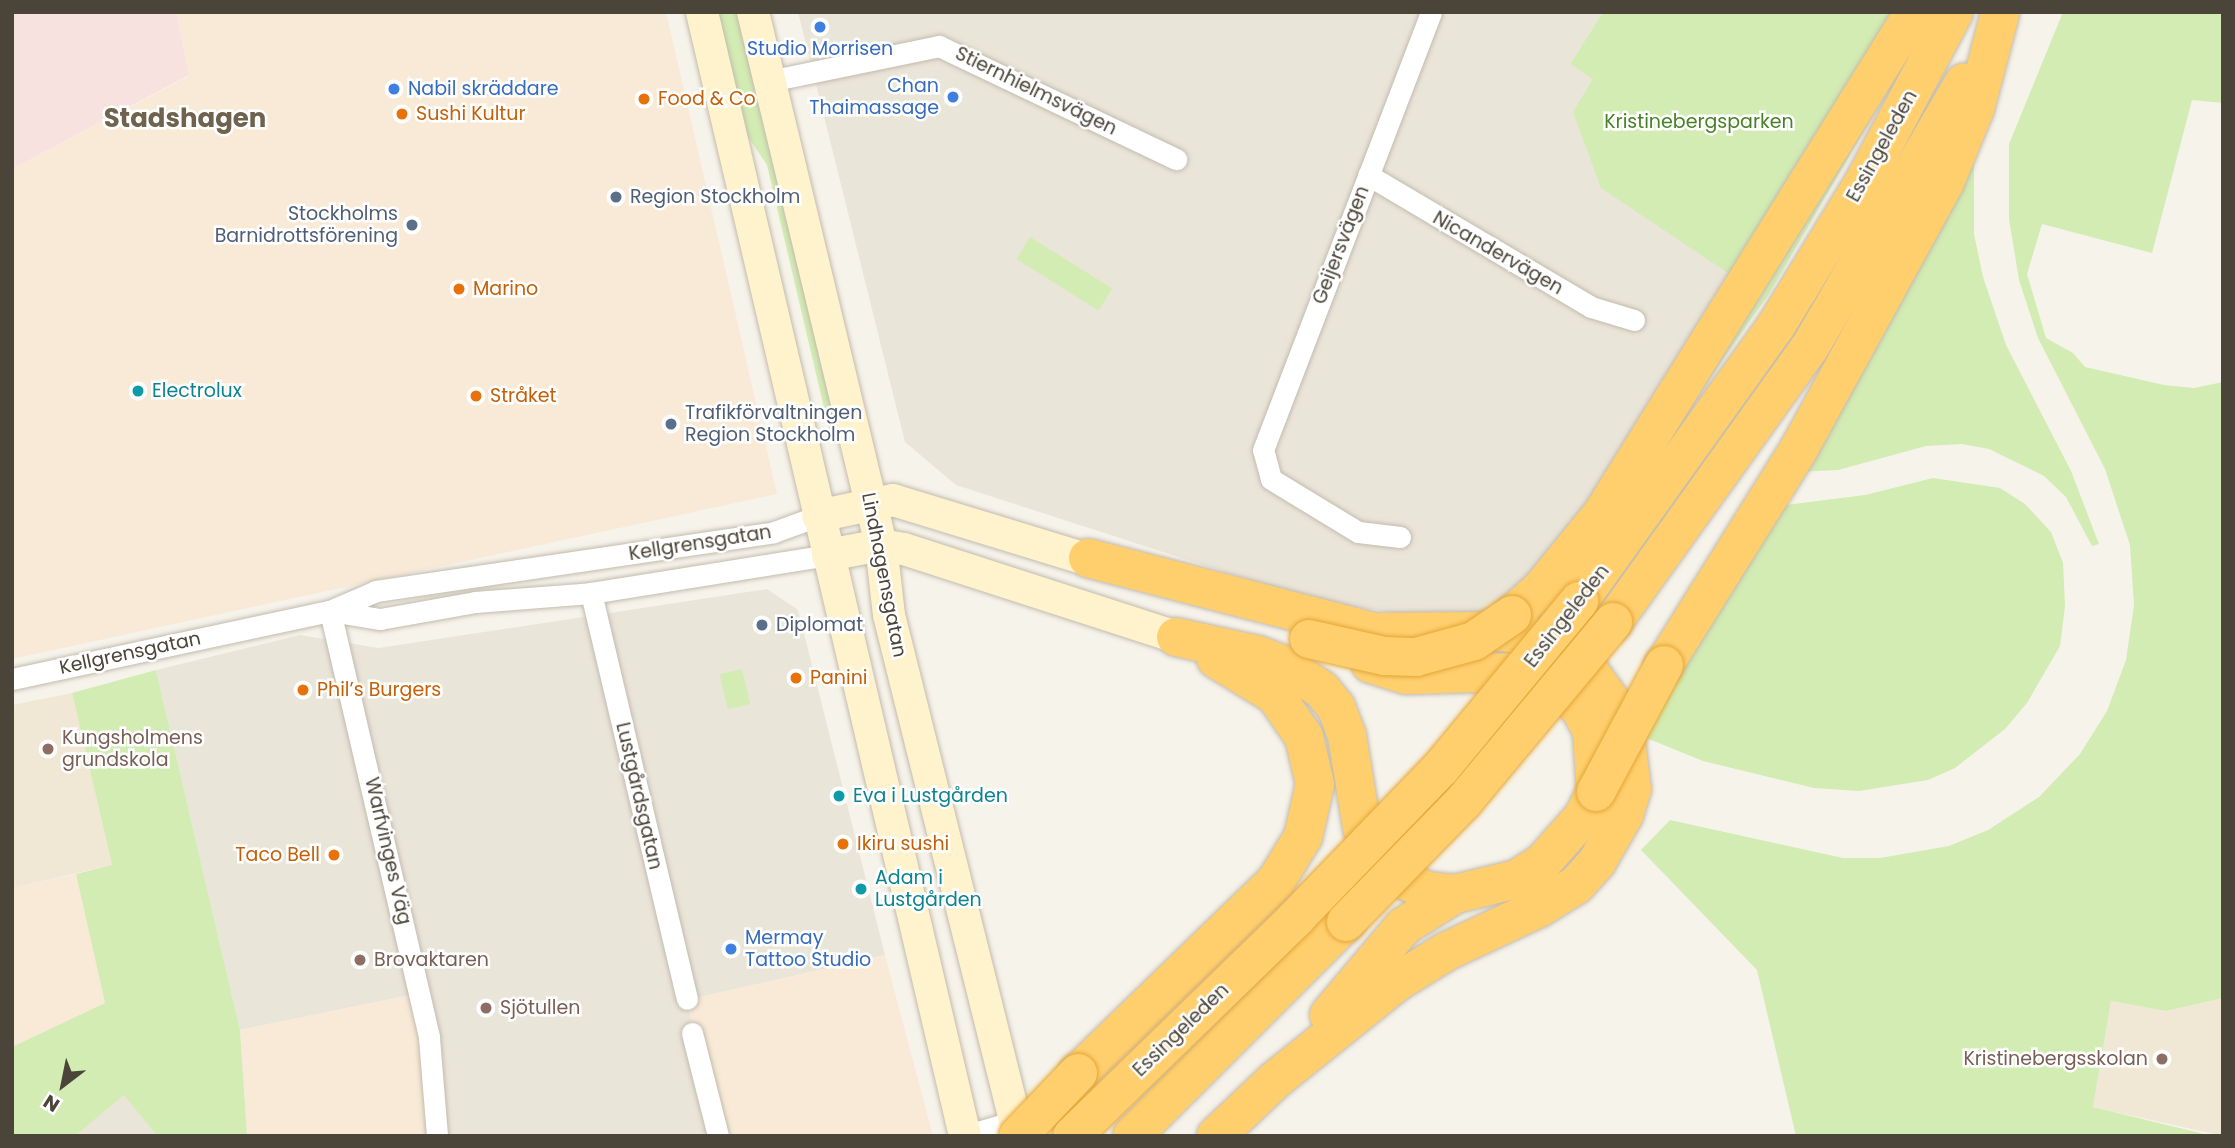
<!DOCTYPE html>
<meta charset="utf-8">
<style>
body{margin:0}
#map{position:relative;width:2235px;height:1148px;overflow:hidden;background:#f6f3eb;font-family:Poppins,sans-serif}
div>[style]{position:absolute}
.residential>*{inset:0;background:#eae5d9}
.commercial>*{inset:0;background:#f8ead7}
.education>*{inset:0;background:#f0e8d5}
.medical>*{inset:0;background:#f7e2df}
.green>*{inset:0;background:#d2ecb3;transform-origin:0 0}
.roads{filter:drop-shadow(0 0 2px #c3bbad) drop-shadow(0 0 2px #c3bbad)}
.street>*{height:21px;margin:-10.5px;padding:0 10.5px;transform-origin:10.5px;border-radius:10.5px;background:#fff}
.secondary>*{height:32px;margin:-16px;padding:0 16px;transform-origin:16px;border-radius:16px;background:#fff3cd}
.highway>*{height:38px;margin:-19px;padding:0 19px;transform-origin:19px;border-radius:19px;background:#ffcf6e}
.bridges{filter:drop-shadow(0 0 2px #e5a636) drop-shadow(0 0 2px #e5a636)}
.highway-bridge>*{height:38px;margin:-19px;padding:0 19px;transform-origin:19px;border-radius:19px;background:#ffcf6e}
.dots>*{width:19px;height:19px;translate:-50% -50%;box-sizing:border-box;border:4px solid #fff;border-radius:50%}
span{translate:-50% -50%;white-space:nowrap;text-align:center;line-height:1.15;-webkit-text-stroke:5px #fff;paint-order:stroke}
.shop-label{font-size:19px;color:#366cbe}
.right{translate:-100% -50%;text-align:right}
.left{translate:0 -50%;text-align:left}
.street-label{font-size:19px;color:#4b4438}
.food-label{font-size:19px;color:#c56008}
.park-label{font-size:19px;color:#498127}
.service-label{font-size:19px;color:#4e5e75}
.culture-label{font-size:19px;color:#0d838f}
.education-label{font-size:19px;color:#785e54}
.district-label{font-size:26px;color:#6f624f;font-weight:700}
.frame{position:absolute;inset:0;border:14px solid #4b4438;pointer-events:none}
.north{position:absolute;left:28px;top:1050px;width:70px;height:70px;-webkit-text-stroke:5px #fff;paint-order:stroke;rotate:212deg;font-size:19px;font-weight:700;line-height:28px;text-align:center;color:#4b4438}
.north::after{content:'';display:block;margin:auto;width:24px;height:32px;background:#4b4438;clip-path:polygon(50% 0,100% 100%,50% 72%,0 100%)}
</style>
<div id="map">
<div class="residential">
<div style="clip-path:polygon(798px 12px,1603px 12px,1570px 64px,1594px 79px,1734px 277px,1606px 483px,1536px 571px,1479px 617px,1396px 613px,1311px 600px,956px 485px,905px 442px)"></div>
<div style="clip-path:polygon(767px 589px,798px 610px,885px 955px,687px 1000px,716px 1136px,435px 1136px,420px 993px,240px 1030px,156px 670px,300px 635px,379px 648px)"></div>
<div style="clip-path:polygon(124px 1094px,157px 1136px,75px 1136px)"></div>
</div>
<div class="commercial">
<div style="clip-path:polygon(176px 12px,666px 12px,777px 494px,12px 659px,12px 169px,189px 76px)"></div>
<div style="clip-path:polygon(76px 874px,105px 1003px,12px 1047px,12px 888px)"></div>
<div style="clip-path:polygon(885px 955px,933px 1136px,716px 1136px,687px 1000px)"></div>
<div style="clip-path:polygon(420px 993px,435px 1136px,247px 1136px,240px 1030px)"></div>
</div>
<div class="education">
<div style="clip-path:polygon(72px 693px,112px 865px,12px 888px,12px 705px)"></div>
<div style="clip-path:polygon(2223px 998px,2223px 1136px,2093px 1107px,2111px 1001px,2166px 1011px)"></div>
</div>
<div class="medical">
<div style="clip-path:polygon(12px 12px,176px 12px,189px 75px,12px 169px)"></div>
</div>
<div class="green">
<div style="clip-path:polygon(716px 12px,740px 12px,837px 427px,829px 429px,767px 165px,746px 134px)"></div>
<div style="clip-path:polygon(1603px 12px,1894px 12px,1734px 277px,1601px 188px,1573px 112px,1593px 79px,1570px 64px)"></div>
<div style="clip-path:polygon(2063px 12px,2223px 12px,2223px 103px,2192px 100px,2152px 253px,2042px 224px,2027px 274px,2046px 338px,2073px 353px,2085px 367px,2164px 385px,2194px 388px,2223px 382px,2223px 998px,2166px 1011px,2111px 1001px,2093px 1107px,2212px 1136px,1796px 1136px,1757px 970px,1641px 850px,1670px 820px,1843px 858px,1880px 858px,1949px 846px,1988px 830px,2039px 797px,2080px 754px,2107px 711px,2126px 660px,2134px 605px,2130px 545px,2105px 469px,2038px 338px,2019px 280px,2009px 219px,2009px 144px)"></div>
<div style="clip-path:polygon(1900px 69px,1769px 294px,1657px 453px)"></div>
<div style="clip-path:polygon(1974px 154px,1974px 234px,1983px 277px,2006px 345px,2071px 471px,2099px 544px,2092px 546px,2066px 497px,2044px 476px,1989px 449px,1962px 444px,1926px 446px,1838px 470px,1798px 472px)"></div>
<div style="left:1030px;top:237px;width:97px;height:26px;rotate:32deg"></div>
<div style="clip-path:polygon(1933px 478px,2000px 488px,2025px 504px,2051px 532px,2063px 563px,2065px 606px,2060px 646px,2027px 703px,2005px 729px,1955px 768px,1928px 780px,1859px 791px,1814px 788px,1703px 761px,1639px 735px,1777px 506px,1865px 495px)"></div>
<div style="left:742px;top:669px;width:36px;height:23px;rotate:77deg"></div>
<div style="clip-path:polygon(156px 670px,240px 1030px,247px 1136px,157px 1136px,124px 1095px,75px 1136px,12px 1136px,12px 1047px,105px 1003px,76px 874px,112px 865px,72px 693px)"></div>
</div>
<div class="roads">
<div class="street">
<div style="left:769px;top:81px;width:174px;rotate:-11.6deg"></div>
<div style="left:939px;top:46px;width:263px;rotate:25.5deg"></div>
<div style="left:1368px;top:175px;width:259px;rotate:30.6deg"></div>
<div style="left:1591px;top:307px;width:45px;rotate:16.8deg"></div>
<div style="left:1400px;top:537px;width:42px;rotate:-173.2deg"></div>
<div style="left:1358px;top:532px;width:102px;rotate:-148.7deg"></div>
<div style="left:1271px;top:479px;width:30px;rotate:-105deg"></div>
<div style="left:1263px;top:450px;width:469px;rotate:-69deg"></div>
<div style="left:591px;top:593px;width:417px;rotate:76.7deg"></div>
<div style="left:330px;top:611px;width:438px;rotate:76.9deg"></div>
<div style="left:429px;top:1038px;width:98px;rotate:85.3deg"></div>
<div style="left:330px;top:611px;width:51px;rotate:9.1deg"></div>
<div style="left:380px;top:619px;width:97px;rotate:-10.1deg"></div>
<div style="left:475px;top:602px;width:116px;rotate:-4.4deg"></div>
<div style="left:591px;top:593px;width:240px;rotate:-9.1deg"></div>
<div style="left:12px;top:679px;width:325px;rotate:-12.1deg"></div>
<div style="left:330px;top:611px;width:50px;rotate:-23.5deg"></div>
<div style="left:376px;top:591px;width:402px;rotate:-8.4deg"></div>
<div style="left:774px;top:532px;width:47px;rotate:-20deg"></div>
<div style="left:692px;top:1033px;width:106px;rotate:75.8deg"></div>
<div style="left:964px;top:1136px;width:53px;rotate:-16.4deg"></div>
</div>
<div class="secondary">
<div style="left:702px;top:12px;width:1154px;rotate:76.83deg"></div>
<div style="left:753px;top:12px;width:548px;rotate:76.5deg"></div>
<div style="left:881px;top:545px;width:70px;rotate:83.5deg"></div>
<div style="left:889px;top:615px;width:537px;rotate:75.99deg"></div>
<div style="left:818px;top:516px;width:77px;rotate:-12deg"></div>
<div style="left:893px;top:500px;width:226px;rotate:17deg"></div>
<div style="left:828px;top:555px;width:54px;rotate:-10.7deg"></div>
<div style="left:881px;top:545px;width:23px;rotate:10deg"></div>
<div style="left:904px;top:549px;width:286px;rotate:17.9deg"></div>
</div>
<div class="highway">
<div style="left:1088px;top:558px;width:295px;rotate:14.5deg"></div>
<div style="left:1374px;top:632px;width:122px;rotate:-0.5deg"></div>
<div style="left:1496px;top:631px;width:39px;rotate:9deg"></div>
<div style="left:1535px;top:637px;width:62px;rotate:31.1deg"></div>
<div style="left:1588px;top:669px;width:60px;rotate:54.5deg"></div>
<div style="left:1623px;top:718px;width:72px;rotate:82.8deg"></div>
<div style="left:1632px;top:789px;width:27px;rotate:107deg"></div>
<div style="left:1624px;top:815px;width:54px;rotate:119.9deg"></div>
<div style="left:1597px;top:862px;width:31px;rotate:132deg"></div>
<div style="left:1576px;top:885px;width:44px;rotate:148.1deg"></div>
<div style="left:1539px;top:908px;width:102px;rotate:154.9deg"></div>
<div style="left:1447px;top:951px;width:59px;rotate:148.2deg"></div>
<div style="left:1397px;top:982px;width:158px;rotate:141.2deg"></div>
<div style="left:1274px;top:1081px;width:80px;rotate:136.5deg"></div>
<div style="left:1579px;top:601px;width:338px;rotate:-54.4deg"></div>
<div style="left:1776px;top:326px;width:171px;rotate:-58.6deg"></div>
<div style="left:1865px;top:180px;width:190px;rotate:-62.1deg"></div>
<div style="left:1512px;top:615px;width:39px;rotate:-42deg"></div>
<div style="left:1541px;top:589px;width:97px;rotate:-50.9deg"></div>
<div style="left:1602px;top:514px;width:591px;rotate:-58.14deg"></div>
<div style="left:1613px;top:622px;width:338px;rotate:-54.4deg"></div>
<div style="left:1810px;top:347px;width:306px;rotate:-59.8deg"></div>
<div style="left:1176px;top:637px;width:84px;rotate:12.4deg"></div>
<div style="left:1258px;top:655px;width:28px;rotate:21deg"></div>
<div style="left:1284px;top:665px;width:45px;rotate:33.3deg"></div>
<div style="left:1322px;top:690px;width:22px;rotate:51deg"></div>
<div style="left:1336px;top:707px;width:31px;rotate:69deg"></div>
<div style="left:1347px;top:736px;width:93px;rotate:80.7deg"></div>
<div style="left:1362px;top:828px;width:27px;rotate:62deg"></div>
<div style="left:1375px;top:852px;width:43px;rotate:42.2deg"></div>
<div style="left:1407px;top:881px;width:22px;rotate:27deg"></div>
<div style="left:1427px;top:891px;width:28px;rotate:6deg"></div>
<div style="left:1455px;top:894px;width:64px;rotate:-13.6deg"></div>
<div style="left:1517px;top:879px;width:31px;rotate:-33deg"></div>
<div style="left:1543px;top:862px;width:60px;rotate:-48.4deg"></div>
<div style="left:1583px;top:817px;width:28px;rotate:-63deg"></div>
<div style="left:1596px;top:792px;width:61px;rotate:-93.8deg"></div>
<div style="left:1592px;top:731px;width:24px;rotate:-118deg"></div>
<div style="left:1581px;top:710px;width:25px;rotate:-133deg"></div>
<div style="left:1564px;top:692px;width:52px;rotate:-157.4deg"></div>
<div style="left:1516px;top:672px;width:109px;rotate:178.4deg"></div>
<div style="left:1407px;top:675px;width:38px;rotate:-163deg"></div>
<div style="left:1664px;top:665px;width:257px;rotate:-58deg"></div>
<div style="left:1800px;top:447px;width:302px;rotate:-61.3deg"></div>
<div style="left:1945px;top:182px;width:79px;rotate:-67.7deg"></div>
<div style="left:1975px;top:109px;width:98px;rotate:-75.3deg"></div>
<div style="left:1329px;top:1015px;width:116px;rotate:-49.9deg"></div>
<div style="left:1404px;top:926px;width:60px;rotate:-32.1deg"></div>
<div style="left:1078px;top:1073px;width:276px;rotate:-44.1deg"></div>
<div style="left:1276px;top:881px;width:52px;rotate:-58.5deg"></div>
<div style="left:1303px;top:837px;width:54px;rotate:-77.2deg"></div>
<div style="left:1315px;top:784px;width:48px;rotate:-103.2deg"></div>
<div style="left:1304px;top:737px;width:51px;rotate:-124.6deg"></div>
<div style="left:1275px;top:695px;width:69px;rotate:-148.6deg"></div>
<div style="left:1132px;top:1136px;width:303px;rotate:-45deg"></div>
</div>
</div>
<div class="bridges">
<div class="highway-bridge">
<div style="left:1309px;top:639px;width:77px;rotate:12.8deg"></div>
<div style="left:1384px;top:656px;width:32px;rotate:2deg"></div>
<div style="left:1416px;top:657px;width:60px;rotate:-15.4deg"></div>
<div style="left:1474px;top:641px;width:46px;rotate:-34.4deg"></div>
<div style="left:1596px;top:792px;width:144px;rotate:-61.8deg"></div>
<div style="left:1346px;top:922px;width:169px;rotate:-45.7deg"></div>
<div style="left:1464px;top:801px;width:233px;rotate:-50.2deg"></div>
<div style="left:1018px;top:1136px;width:87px;rotate:-46.4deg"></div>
<div style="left:1072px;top:1136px;width:313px;rotate:-44.2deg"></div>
<div style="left:1296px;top:918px;width:209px;rotate:-46deg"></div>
<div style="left:1441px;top:768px;width:217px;rotate:-50.4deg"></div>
</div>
</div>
<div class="dots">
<div style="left:820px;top:27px;background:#3f7fe0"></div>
<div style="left:394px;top:89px;background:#3f7fe0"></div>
<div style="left:953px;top:97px;background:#3f7fe0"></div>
<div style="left:644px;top:99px;background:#e8710a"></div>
<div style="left:402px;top:114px;background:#e8710a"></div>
<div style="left:616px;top:197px;background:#5c6f8a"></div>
<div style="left:412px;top:225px;background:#5c6f8a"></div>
<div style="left:459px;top:289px;background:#e8710a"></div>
<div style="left:138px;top:391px;background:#0f9aa8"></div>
<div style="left:476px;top:396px;background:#e8710a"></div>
<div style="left:671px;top:424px;background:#5c6f8a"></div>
<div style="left:762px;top:625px;background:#5c6f8a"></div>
<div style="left:796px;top:678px;background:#e8710a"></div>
<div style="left:303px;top:690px;background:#e8710a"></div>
<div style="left:48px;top:749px;background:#8d6e63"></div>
<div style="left:839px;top:796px;background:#0f9aa8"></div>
<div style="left:843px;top:844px;background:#e8710a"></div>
<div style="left:334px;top:855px;background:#e8710a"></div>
<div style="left:861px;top:889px;background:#0f9aa8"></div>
<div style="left:731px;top:949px;background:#3f7fe0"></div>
<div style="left:360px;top:960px;background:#8d6e63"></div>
<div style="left:486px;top:1008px;background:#8d6e63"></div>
<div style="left:2162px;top:1059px;background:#8d6e63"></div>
</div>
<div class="shop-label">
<span style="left:820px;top:49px">Studio Morrisen</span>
<span class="right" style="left:939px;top:97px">Chan<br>Thaimassage</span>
<span class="left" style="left:408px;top:89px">Nabil skräddare</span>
<span class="left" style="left:745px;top:949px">Mermay<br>Tattoo Studio</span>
</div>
<div class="street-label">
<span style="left:1036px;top:91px;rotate:26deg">Stiernhielmsvägen</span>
<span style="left:1882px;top:146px;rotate:-61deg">Essingeleden</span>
<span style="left:1341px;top:245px;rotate:-69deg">Geijersvägen</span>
<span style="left:1498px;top:253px;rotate:30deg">Nicandervägen</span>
<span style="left:700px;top:543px;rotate:-9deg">Kellgrensgatan</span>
<span style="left:884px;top:575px;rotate:79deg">Lindhagensgatan</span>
<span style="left:1567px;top:616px;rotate:-52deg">Essingeleden</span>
<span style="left:130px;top:653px;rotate:-12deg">Kellgrensgatan</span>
<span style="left:639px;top:796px;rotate:77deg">Lustgårdsgatan</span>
<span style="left:388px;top:851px;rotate:77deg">Warfvinges Väg</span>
<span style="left:1181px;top:1030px;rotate:-44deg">Essingeleden</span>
</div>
<div class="food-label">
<span class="left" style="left:658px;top:99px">Food &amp; Co</span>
<span class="left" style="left:416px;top:114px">Sushi Kultur</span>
<span class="left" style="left:473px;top:289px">Marino</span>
<span class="left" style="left:490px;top:396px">Stråket</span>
<span class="left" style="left:810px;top:678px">Panini</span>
<span class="left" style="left:317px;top:690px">Phil’s Burgers</span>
<span class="left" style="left:857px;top:844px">Ikiru sushi</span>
<span class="right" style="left:320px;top:855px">Taco Bell</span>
</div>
<div class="park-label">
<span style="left:1699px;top:122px">Kristinebergsparken</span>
</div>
<div class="service-label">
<span class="left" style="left:630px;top:197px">Region Stockholm</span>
<span class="right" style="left:398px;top:225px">Stockholms<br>Barnidrottsförening</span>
<span class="left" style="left:685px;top:424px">Trafikförvaltningen<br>Region Stockholm</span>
<span class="left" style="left:776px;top:625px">Diplomat</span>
</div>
<div class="culture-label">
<span class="left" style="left:152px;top:391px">Electrolux</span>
<span class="left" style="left:853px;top:796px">Eva i Lustgården</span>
<span class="left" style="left:875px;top:889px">Adam i<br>Lustgården</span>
</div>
<div class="education-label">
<span class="left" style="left:62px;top:749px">Kungsholmens<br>grundskola</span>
<span class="left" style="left:374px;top:960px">Brovaktaren</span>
<span class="left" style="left:500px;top:1008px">Sjötullen</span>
<span class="right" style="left:2148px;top:1059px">Kristinebergsskolan</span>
</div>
<div class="district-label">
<span style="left:185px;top:119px">Stadshagen</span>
</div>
<div class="frame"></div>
<div class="north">N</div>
</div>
